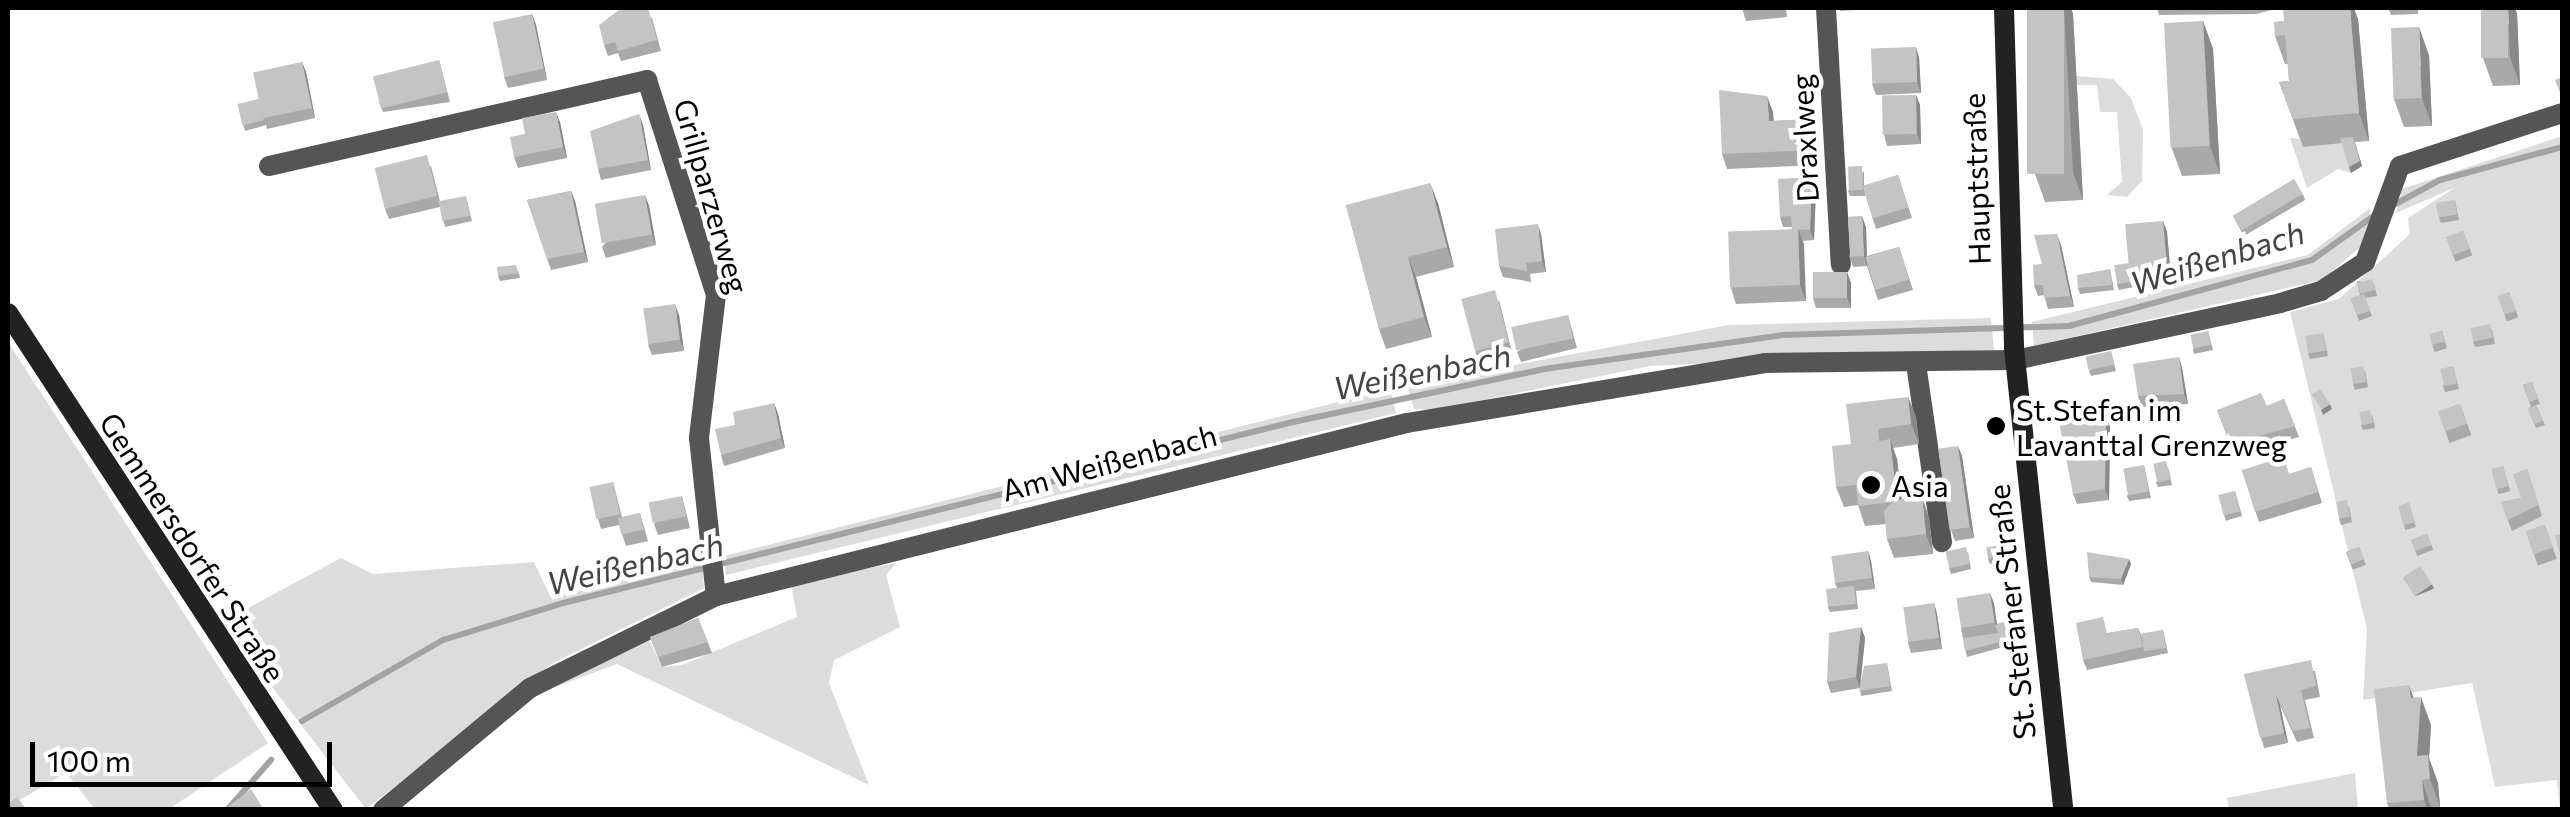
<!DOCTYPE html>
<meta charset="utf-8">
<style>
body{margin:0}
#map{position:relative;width:2570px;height:817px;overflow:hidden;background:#fff;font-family:Commissioner,sans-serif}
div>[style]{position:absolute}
.green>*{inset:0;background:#dcdcdc}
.stream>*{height:6px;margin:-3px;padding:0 3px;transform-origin:3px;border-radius:3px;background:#a3a3a3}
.minor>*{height:20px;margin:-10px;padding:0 10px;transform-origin:10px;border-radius:10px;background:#555}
.secondary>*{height:20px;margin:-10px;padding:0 10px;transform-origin:10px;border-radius:10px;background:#222}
.wall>*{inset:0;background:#a9a9a9;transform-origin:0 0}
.shaded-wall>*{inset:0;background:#898989;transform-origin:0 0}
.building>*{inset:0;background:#c4c4c4;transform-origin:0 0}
.dots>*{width:28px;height:28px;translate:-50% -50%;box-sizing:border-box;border:5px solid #fff;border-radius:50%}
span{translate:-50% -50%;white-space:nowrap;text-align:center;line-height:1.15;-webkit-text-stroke:9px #fff;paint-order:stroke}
.street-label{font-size:30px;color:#000}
.poi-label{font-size:30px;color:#000}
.left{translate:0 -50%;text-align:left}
.water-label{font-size:32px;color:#444;font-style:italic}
.frame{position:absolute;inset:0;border:10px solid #000;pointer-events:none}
.scale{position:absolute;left:30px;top:742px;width:302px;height:45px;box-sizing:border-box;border:5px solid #000;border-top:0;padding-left:12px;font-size:30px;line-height:35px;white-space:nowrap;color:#000;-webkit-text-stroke:8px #fff;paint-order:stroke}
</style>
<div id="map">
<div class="green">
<div style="clip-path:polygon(2076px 76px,2113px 79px,2131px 98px,2143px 130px,2142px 181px,2127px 197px,2107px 195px,2122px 182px,2117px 112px,2100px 112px,2097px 85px,2077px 85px)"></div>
<div style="clip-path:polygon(2562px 136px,2562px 809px,2560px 809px,2557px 780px,2495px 787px,2472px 683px,2363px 700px,2367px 629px,2290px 312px,2339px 299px,2410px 234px,2408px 218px,2456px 187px,2396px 213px,2402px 189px)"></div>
<div style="clip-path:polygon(2290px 138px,2342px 143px,2351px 173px,2338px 169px,2307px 188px)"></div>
<div style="clip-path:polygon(2370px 208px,2368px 240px,2322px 280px,2034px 346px,2032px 322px,2308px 255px)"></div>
<div style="clip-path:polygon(1991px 318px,1994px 350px,1650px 366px,1433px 410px,1414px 409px,1407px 385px,1729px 325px)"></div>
<div style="clip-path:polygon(8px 342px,268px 743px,169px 809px,95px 809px,66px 773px,11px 805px,8px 798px)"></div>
<div style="clip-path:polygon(1390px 389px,1396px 413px,726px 575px,724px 556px)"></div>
<div style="clip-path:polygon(341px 558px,373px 574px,534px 562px,551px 598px,702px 558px,704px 588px,553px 663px,366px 809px,222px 622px)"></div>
<div style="clip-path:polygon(896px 563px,886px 575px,900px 627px,834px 660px,829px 683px,869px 785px,617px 664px,558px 686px,647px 635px,662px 667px,682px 665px,797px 617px,791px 583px)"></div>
<div style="clip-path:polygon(2355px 773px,2358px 809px,2229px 809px,2227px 798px)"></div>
</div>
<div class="stream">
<div style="left:2390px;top:207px;width:57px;rotate:-28.4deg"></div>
<div style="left:2440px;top:180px;width:126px;rotate:-15.1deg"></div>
<div style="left:302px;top:721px;width:163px;rotate:-29.9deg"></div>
<div style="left:443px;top:640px;width:126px;rotate:-17.1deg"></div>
<div style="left:563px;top:603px;width:752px;rotate:-13.93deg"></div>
<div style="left:1293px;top:422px;width:257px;rotate:-11.9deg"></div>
<div style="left:1544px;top:369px;width:241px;rotate:-8.1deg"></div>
<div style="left:1783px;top:335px;width:286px;rotate:-1.8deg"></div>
<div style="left:2069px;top:326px;width:252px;rotate:-15.2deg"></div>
<div style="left:2312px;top:260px;width:77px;rotate:-35.5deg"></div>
<div style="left:227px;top:810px;width:67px;rotate:-48.7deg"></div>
</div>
<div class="minor">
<div style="left:1826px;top:8px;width:257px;rotate:86.7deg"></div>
<div style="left:269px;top:166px;width:388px;rotate:-12.8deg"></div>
<div style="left:647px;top:80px;width:226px;rotate:72.2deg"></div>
<div style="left:716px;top:295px;width:144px;rotate:96.8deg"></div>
<div style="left:699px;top:438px;width:159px;rotate:83.9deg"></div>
<div style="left:1916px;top:364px;width:180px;rotate:81.7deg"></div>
<div style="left:383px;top:810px;width:191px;rotate:-39.7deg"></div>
<div style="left:530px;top:688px;width:208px;rotate:-26.3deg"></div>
<div style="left:716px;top:596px;width:712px;rotate:-14.06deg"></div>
<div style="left:1407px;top:423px;width:363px;rotate:-9.5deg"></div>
<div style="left:1765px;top:363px;width:250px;rotate:-0.7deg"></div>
<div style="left:2015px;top:360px;width:271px;rotate:-12.1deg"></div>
<div style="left:2280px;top:303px;width:43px;rotate:-16.3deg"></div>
<div style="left:2321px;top:291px;width:53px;rotate:-33.4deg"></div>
<div style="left:2365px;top:262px;width:102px;rotate:-70deg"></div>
<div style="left:2400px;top:166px;width:170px;rotate:-18.1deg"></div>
</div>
<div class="secondary">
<div style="left:2004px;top:8px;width:340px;rotate:88.3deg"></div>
<div style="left:2014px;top:348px;width:465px;rotate:83.9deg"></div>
<div style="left:8px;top:313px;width:594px;rotate:56.82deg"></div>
</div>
<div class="wall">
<div style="clip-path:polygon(1742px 8px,1786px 8px,1787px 17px,1746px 21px)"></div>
<div style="clip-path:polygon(1838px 8px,1856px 8px,1856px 10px,1840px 11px)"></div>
<div style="clip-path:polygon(2064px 8px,2071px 8px,2073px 14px,2083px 200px,2045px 202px,2035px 174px)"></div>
<div style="clip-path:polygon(2157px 8px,2279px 8px,2256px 14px,2159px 15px)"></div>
<div style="clip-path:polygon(2388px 8px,2418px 8px,2418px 14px,2391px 15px)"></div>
<div style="clip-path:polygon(2517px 13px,2520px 85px,2493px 86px,2483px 58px)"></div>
<div style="clip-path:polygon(532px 14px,536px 25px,547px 80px,508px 88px,504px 77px)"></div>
<div style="clip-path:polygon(652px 18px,661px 51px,621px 61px,618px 53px,608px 56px,604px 45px)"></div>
<div style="clip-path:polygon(2358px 19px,2369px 141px,2355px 142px,2362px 166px,2351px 173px,2342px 143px,2303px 147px,2279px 82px,2289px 81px,2288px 64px,2285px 64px,2275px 36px,2284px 21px)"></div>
<div style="clip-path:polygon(2203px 21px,2213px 49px,2220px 174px,2182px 176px,2172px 149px)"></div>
<div style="clip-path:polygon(2429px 55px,2432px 126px,2404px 127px,2394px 99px)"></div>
<div style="clip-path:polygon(1919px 57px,1921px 93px,1876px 95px,1872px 84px)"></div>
<div style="clip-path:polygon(439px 60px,450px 102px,383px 112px,379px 102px)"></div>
<div style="clip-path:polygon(302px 62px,306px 72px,315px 118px,267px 129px,266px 125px,245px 131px,238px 105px,259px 99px)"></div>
<div style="clip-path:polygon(1916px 95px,1920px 105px,1921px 144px,1887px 146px,1884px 135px)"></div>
<div style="clip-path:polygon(1773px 112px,1773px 121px,1812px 119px,1817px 134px,1819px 165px,1727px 169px,1722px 154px)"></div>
<div style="clip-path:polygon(560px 122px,567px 158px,518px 168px,514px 157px)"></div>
<div style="clip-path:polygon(643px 125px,651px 170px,601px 180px,598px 169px)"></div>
<div style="clip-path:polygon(431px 166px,440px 201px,467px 201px,472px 221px,445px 227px,440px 207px,389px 219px,385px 209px)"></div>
<div style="clip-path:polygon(1864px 171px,1864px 186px,1898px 175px,1912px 218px,1876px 229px,1865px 193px,1865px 196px,1850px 196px,1848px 191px)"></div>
<div style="clip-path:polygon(1816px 188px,1814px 240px,1802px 241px,1806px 301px,1736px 304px,1731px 288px,1792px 229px,1792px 227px,1783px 227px,1780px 217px)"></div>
<div style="clip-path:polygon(571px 191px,575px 201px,588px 262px,551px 270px,527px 200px)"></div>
<div style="clip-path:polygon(2303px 194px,2305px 200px,2244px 236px,2233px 216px)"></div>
<div style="clip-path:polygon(645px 195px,649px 206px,656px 245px,606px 258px,602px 247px)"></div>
<div style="clip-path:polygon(2455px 200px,2459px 220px,2441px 223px,2439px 218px)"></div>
<div style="clip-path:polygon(1438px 203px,1454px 267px,1416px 277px,1432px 337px,1386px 349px,1379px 329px,1346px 205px)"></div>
<div style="clip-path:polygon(2163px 221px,2167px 232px,2171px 278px,2133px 282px,2134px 287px,2119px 290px,2117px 285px,2129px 263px)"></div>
<div style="clip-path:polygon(1866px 227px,1867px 256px,1899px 247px,1913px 290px,1878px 300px,1867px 266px,1853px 267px,1849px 256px)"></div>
<div style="left:2463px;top:231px;width:26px;height:18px;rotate:69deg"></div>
<div style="clip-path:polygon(1541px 234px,1546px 272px,1530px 274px,1531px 282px,1503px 277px,1499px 266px)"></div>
<div style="clip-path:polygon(2061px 245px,2074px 307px,2048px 309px,2044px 295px,2038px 296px,2034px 285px,2042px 264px)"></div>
<div style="clip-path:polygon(2110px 269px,2114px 290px,2080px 294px,2078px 288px)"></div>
<div style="clip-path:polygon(518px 270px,520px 278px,500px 281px,498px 276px)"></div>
<div style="clip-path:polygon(1847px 272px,1851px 283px,1851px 308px,1816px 308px,1813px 298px)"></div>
<div style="clip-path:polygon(2357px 281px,2374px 284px,2377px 296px,2365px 298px,2372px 316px,2359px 321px,2351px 299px,2360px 295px)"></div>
<div style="left:2509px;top:292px;width:27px;height:12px;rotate:70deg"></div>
<div style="clip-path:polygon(1499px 300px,1512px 352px,1478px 361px,1475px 350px)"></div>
<div style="clip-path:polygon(679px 315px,684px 351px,652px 355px,648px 345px)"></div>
<div style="clip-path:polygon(1568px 315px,1577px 348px,1521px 362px,1517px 352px)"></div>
<div style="clip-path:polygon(2492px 329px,2495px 344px,2475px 347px,2473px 342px)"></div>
<div style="clip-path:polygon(2208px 331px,2213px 350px,2194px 354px,2193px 349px)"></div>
<div style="left:2442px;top:331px;width:18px;height:13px;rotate:74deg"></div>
<div style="clip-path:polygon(2323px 333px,2328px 356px,2310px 359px,2308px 354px)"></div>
<div style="clip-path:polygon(2111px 351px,2116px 371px,2091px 376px,2089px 371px)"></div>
<div style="clip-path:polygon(2179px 357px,2182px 368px,2188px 404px,2142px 407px,2138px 396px)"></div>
<div style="clip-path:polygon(2453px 366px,2459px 389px,2445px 392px,2443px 386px)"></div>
<div style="clip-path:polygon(2365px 371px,2368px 387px,2355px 390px,2353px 384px)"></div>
<div style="clip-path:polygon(2532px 382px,2540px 404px,2536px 405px,2545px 425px,2536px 428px,2528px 409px,2531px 407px,2523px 385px)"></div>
<div style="clip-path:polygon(1908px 397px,1916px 417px,1919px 444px,1893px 448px,1897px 459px,1902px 499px,1929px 517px,1933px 554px,1894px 558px,1887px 539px,1886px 524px,1865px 526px,1858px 505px,1844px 507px,1836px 487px,1851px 444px)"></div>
<div style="clip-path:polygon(2284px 399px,2299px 437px,2234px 455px,2217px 410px,2267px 406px)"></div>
<div style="clip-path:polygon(774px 403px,778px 414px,785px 448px,724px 466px,721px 455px,735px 425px)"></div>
<div style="left:2460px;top:404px;width:33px;height:23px;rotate:70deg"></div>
<div style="clip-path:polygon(2372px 415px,2375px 428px,2363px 430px,2361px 425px)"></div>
<div style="clip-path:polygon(2106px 417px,2110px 427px,2109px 500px,2077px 504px,2073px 494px)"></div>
<div style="clip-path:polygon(1958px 446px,1962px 456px,1974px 538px,1955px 541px,1951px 530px)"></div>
<div style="clip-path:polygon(2144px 465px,2151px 498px,2129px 501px,2127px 496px)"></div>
<div style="left:2503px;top:466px;width:26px;height:12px;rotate:74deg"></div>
<div style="clip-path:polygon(2168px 467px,2172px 485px,2158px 487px,2156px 482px)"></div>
<div style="clip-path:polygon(2311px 467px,2322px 503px,2259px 522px,2242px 470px,2290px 474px)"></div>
<div style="clip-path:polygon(2527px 469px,2542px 516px,2512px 531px,2501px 502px,2521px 498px)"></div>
<div style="clip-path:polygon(613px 482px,622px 517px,640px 513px,648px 541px,626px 546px,619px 525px,601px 529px,598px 519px)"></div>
<div style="left:2235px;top:491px;width:26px;height:17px;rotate:74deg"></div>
<div style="clip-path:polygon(682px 496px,690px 528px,658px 535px,654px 524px)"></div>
<div style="left:2409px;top:503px;width:25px;height:11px;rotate:74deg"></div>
<div style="clip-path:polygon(2349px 506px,2352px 522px,2341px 525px,2339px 519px)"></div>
<div style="left:2545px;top:525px;width:36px;height:20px;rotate:71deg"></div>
<div style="left:2427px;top:534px;width:17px;height:17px;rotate:69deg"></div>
<div style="clip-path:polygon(2001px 545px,2005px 561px,1990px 564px,1988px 559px)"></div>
<div style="left:2359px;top:547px;width:19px;height:14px;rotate:69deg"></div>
<div style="clip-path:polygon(1868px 551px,1871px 561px,1875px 589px,1856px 591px,1858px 609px,1830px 612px,1828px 607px,1837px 588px,1835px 583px)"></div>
<div style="clip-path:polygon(1968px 552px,1971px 569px,1951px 574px,1949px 568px)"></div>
<div style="clip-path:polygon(2131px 564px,2123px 585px,2091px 582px,2089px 577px)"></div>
<div style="clip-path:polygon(1990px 593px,1994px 604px,1997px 624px,2016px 619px,2021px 642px,1967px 657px,1961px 628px)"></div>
<div style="clip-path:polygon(1934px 603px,1937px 614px,1942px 649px,1911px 653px,1908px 643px)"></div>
<div style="clip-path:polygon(698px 618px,712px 653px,662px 667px,650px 637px)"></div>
<div style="clip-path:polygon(1861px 627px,1865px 638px,1860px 685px,1887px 663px,1892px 691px,1861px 696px,1860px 688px,1831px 693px,1827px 682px)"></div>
<div style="clip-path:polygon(2138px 628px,2142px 637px,2163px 630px,2168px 653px,2087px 670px,2083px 660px,2108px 633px)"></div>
<div style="clip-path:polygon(2315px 671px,2320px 697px,2305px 700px,2314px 738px,2297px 742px,2280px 705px,2288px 743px,2264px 748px,2244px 674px)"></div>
<div style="clip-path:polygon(2414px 698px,2431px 725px,2429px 758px,2438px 783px,2440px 807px,2432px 808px,2432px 810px,2390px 810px,2387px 803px)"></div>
</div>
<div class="shaded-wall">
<div style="clip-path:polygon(2064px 8px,2071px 8px,2073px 14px,2083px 200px,2073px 172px)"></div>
<div style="clip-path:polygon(2350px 8px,2354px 8px,2358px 19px,2369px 141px,2359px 113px)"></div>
<div style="clip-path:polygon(2508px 8px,2515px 8px,2517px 13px,2520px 85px,2510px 57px)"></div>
<div style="clip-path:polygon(532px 14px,536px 25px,547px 80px,544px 69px)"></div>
<div style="clip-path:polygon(2203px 21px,2213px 49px,2220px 174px,2210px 146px)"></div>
<div style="clip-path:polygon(2419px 27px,2429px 55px,2432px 126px,2422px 98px)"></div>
<div style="clip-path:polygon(1916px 47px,1919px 57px,1921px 93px,1917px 82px)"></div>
<div style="clip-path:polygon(302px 62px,306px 72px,315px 118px,312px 108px)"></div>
<div style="clip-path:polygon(1916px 95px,1920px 105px,1921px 144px,1917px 134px)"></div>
<div style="clip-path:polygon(1767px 96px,1773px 112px,1775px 136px,1769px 121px)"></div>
<div style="clip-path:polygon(556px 112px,560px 122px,567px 158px,563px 147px)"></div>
<div style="clip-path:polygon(639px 114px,643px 125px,651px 170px,648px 160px)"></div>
<div style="clip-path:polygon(1812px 119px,1817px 134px,1819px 165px,1813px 150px)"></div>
<div style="clip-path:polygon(2353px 137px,2362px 166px,2351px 173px,2349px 167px)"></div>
<div style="clip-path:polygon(1812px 177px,1816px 188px,1814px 240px,1810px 230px)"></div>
<div style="clip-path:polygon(1430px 183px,1438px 203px,1454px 267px,1447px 247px)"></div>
<div style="clip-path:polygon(571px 191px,575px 201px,588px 262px,584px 252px)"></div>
<div style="clip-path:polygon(645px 195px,649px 206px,656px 245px,652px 234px)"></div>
<div style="clip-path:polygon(1862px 216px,1866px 227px,1867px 266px,1864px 256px)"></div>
<div style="clip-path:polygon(2163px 221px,2167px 232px,2171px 278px,2167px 268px)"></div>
<div style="clip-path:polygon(1538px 224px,1541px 234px,1546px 272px,1542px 261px)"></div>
<div style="clip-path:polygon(1798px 229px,1804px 244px,1806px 301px,1800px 285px)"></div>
<div style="clip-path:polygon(2057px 234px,2061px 245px,2074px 307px,2070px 296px)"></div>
<div style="clip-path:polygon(1408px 257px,1416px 277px,1432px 337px,1424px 317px)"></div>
<div style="clip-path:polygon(1847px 272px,1851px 283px,1851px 308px,1847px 297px)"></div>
<div style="clip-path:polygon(675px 304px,679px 315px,684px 351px,680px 340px)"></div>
<div style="clip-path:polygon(2179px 357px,2182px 368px,2188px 404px,2184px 394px)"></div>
<div style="clip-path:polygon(1908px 397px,1916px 417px,1919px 444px,1911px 424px)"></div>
<div style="clip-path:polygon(774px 403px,778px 414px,785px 448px,781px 438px)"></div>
<div style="clip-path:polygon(2330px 404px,2332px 409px,2323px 415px,2321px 410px)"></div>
<div style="clip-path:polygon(2106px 417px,2110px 427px,2109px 500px,2105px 489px)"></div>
<div style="clip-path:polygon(1890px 439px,1897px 459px,1904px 520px,1897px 500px)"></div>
<div style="clip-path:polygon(1958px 446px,1962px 456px,1974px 538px,1970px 527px)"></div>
<div style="clip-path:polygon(1922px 497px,1929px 517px,1933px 554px,1926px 534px)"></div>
<div style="clip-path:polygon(1868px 551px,1871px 561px,1875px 589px,1872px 578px)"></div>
<div style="clip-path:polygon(2129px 559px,2131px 564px,2123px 585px,2121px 579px)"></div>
<div style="left:2432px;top:584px;width:5px;height:20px;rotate:68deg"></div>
<div style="clip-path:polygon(1990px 593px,1994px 604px,1998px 633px,1995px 623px)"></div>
<div style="clip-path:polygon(1934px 603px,1937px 614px,1942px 649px,1939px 638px)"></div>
<div style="clip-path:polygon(1861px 627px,1865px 638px,1860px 688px,1856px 677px)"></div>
<div style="clip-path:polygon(2409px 685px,2419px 713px,2421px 697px,2431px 725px,2429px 758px,2438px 783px,2440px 807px,2430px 779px,2417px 756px)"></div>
<div style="clip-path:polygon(2276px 695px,2280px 705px,2288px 743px,2284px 733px)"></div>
<div style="clip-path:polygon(2422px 780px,2432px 810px,2427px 810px,2424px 800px)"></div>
</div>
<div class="building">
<div style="clip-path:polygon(648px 8px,657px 40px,618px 51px,615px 42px,604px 45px,599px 25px,619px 10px)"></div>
<div style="clip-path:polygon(1742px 8px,1771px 8px,1743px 10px)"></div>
<div style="left:2027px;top:8px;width:37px;height:166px"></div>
<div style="clip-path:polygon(2157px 8px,2259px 8px,2157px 10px)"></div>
<div style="clip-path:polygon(2283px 8px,2350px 8px,2359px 113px,2293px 119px,2279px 82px,2289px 81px,2285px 35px,2275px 36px,2274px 22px,2284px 21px)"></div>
<div style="left:2481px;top:8px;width:27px;height:50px"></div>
<div style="left:532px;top:14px;width:56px;height:40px;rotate:78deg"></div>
<div style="left:2203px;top:21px;width:125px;height:39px;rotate:87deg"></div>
<div style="left:2419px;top:27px;width:71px;height:28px;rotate:88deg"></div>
<div style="left:1916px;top:47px;width:35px;height:45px;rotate:88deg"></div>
<div style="left:439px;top:60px;width:33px;height:68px;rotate:76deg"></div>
<div style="left:302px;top:62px;width:47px;height:50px;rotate:78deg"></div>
<div style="clip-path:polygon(2562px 77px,2562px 92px,2560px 93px,2555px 80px)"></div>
<div style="clip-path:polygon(1719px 90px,1767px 96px,1769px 121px,1812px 119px,1813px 150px,1722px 154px)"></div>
<div style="left:1916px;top:95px;width:39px;height:34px;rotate:89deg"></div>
<div style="left:259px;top:99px;width:22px;height:22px;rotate:77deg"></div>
<div style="clip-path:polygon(556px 112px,563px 147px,514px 157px,510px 137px,525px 134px,522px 118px)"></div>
<div style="clip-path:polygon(639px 114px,648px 160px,598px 169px,590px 131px)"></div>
<div style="clip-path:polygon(2353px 137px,2360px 161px,2349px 167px,2340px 138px)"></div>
<div style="left:427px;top:155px;width:42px;height:54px;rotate:76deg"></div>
<div style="left:1862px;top:166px;width:24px;height:14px;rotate:88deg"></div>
<div style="left:1898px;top:175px;width:34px;height:37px;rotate:73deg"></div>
<div style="clip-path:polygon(1812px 177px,1810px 230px,1792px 229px,1791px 216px,1780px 217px,1778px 179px)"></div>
<div style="left:2294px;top:179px;width:17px;height:71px;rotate:59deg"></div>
<div style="clip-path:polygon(1430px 183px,1447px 247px,1408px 257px,1424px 317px,1379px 329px,1346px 205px)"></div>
<div style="clip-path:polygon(571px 191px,584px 252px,547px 259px,527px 200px)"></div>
<div style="left:645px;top:195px;width:40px;height:51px;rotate:80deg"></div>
<div style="left:466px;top:196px;width:20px;height:28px;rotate:79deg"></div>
<div style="left:2455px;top:200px;width:15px;height:19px;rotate:82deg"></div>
<div style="left:1862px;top:216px;width:40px;height:14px;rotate:87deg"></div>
<div style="left:2163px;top:221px;width:47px;height:38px;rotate:85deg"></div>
<div style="clip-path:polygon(1538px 224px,1542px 261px,1526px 263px,1527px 271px,1499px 266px,1495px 229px)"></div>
<div style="left:1798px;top:229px;width:56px;height:70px;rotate:88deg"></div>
<div style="left:2463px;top:231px;width:19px;height:18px;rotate:69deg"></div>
<div style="clip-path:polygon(2057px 234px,2070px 296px,2044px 298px,2043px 285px,2034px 285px,2033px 265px,2042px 264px,2034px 235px)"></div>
<div style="left:1899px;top:247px;width:34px;height:35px;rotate:73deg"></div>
<div style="left:2129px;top:263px;width:19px;height:15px;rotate:81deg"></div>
<div style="clip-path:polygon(516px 265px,518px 273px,498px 276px,497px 267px)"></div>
<div style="clip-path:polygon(2110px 269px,2112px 285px,2078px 288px,2077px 275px)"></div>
<div style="left:1813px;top:272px;width:34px;height:26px"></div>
<div style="left:2372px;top:279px;width:11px;height:15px;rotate:75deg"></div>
<div style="left:1495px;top:290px;width:54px;height:35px;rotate:75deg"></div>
<div style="left:2509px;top:292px;width:20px;height:12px;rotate:70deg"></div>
<div style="left:2364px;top:294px;width:18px;height:14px;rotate:71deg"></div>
<div style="left:675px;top:304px;width:36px;height:32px;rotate:82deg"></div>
<div style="left:1568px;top:315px;width:24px;height:58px;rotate:78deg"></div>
<div style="left:2490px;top:324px;width:14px;height:20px;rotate:78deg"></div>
<div style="left:2208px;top:331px;width:14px;height:18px;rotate:78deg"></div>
<div style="left:2442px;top:331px;width:11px;height:13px;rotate:75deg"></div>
<div style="left:2323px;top:333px;width:18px;height:18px;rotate:81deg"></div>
<div style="left:2111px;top:351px;width:14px;height:26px;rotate:78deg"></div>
<div style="clip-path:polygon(2179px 357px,2184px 394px,2138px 396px,2133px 364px)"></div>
<div style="left:2363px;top:366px;width:16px;height:13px;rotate:79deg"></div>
<div style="left:2453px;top:366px;width:18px;height:13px;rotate:77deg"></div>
<div style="left:2532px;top:382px;width:18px;height:9px;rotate:71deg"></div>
<div style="left:2320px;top:389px;width:18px;height:10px;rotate:56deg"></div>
<div style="clip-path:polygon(2261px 393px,2267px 406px,2284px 399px,2295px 426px,2230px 444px,2217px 410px)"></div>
<div style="clip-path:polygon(1908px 397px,1911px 424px,1878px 429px,1879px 441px,1890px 439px,1897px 500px,1922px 497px,1926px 534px,1887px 539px,1884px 511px,1893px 502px,1858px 506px,1856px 485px,1836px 487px,1832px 446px,1851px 444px,1846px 404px)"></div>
<div style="clip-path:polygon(774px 403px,781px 438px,721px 455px,715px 429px,735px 425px,733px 412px)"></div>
<div style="left:2460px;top:404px;width:21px;height:23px;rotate:71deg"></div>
<div style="left:2536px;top:405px;width:17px;height:9px;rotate:65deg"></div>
<div style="left:2370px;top:410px;width:13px;height:11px;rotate:77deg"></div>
<div style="clip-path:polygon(2106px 417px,2105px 489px,2073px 494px,2059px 422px)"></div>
<div style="left:1958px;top:446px;width:82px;height:20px;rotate:82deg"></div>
<div style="clip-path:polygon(2284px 457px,2289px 474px,2311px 467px,2318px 492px,2255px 512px,2242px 470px)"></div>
<div style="left:2166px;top:461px;width:19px;height:13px;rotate:78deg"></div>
<div style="left:2144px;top:465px;width:27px;height:21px;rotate:80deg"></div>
<div style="left:2503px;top:466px;width:21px;height:12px;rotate:76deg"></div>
<div style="left:2527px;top:469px;width:28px;height:15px;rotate:71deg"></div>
<div style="left:613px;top:482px;width:33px;height:24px;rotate:78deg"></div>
<div style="left:2235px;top:491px;width:21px;height:17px;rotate:76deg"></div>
<div style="clip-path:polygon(2535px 495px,2538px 505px,2508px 520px,2501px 502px)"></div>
<div style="left:682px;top:496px;width:21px;height:34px;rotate:79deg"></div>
<div style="left:2347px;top:500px;width:17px;height:11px;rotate:80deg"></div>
<div style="left:2409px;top:503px;width:20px;height:11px;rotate:75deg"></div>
<div style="left:640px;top:513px;width:17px;height:23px;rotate:77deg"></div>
<div style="left:2545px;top:525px;width:24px;height:20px;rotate:71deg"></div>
<div style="left:2427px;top:534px;width:12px;height:17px;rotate:70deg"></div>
<div style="clip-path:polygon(2562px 534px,2562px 551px,2559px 552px,2555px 535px)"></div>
<div style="left:2001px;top:545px;width:11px;height:15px;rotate:80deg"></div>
<div style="left:1966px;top:547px;width:17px;height:21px;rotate:77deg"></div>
<div style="left:2359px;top:547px;width:13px;height:14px;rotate:67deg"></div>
<div style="left:1868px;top:551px;width:27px;height:37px;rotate:82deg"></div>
<div style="clip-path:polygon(2087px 552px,2129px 559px,2121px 579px,2089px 577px)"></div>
<div style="left:2420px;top:566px;width:22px;height:21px;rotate:56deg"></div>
<div style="left:1854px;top:586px;width:18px;height:28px;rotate:84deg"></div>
<div style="left:1990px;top:593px;width:30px;height:34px;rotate:81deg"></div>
<div style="left:1934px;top:603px;width:35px;height:31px;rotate:82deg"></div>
<div style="clip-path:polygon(2103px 617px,2107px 633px,2138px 628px,2143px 647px,2083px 660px,2076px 623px)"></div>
<div style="clip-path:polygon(698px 618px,708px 642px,658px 657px,650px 637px)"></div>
<div style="clip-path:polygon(2016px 619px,2019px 637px,1965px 651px,1962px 633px,1964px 638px,1998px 633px,1995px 625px)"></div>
<div style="clip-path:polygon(1861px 627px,1856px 677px,1827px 682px,1829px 633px)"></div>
<div style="left:2163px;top:630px;width:18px;height:22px;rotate:81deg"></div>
<div style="clip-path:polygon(2311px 660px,2316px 686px,2301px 690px,2310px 728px,2293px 731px,2276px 695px,2284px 733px,2260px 738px,2244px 674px)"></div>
<div style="clip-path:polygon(1887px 663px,1890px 686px,1859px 691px,1864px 666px)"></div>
<div style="clip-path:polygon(2409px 685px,2410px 698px,2421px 697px,2417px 756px,2428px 755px,2430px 779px,2422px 780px,2424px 800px,2387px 803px,2374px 689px)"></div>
<div style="clip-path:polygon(251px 789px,264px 810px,224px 810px)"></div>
<div style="clip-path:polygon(17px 797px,27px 810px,8px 810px,8px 804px)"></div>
</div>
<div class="dots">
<div style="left:1996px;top:426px;background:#000"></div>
<div style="left:1871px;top:485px;background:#000"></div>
</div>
<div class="street-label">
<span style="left:1804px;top:138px;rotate:-93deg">Draxlweg</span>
<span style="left:1976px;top:179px;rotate:-92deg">Hauptstraße</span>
<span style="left:712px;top:196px;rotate:74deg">Grillparzerweg</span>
<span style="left:1109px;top:462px;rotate:-15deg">Am Weißenbach</span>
<span style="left:193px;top:547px;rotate:57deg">Gemmersdorfer Straße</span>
<span style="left:2011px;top:612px;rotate:-96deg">St. Stefaner Straße</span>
</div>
<div class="poi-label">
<span class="left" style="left:2016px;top:426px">St.Stefan im<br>Lavanttal Grenzweg</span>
<span class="left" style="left:1891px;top:485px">Asia</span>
</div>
<div class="water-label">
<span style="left:2217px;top:257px;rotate:-17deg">Weißenbach</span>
<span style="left:1422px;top:371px;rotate:-11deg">Weißenbach</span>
<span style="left:635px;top:563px;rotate:-13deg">Weißenbach</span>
</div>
<div class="frame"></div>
<div class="scale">100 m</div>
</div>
